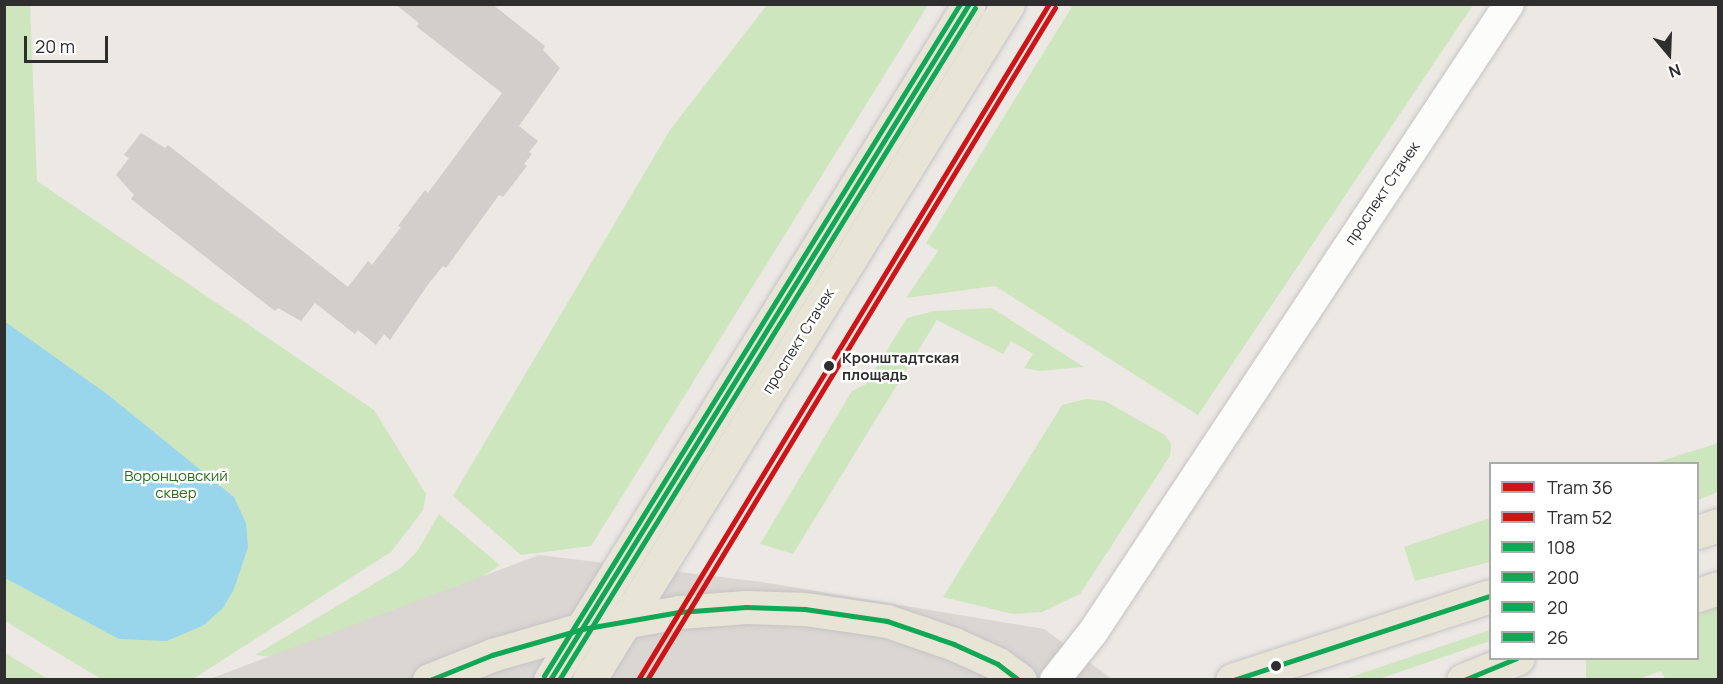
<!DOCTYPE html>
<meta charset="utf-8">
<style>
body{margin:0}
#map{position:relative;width:1723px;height:684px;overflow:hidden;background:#ece8e4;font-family:Manrope,sans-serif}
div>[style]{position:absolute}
.green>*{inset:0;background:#cee6be}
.plaza>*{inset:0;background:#dad6d2}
.water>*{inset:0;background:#99d6ec}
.building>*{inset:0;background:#d1cecb}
.roads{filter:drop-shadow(0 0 2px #c5c4c5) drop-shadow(0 0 2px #c5c4c5)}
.street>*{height:30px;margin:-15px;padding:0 15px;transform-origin:15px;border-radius:15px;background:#fcfcfb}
.primary>*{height:33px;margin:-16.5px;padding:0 16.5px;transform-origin:16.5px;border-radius:16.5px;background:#e8e4d6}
.bus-1>*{height:4.5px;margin:-2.25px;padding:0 2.25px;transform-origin:2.25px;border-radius:2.25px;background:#10a855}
.bus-2>*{height:4.5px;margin:-2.25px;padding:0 2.25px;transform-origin:2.25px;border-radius:2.25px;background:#10a855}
.bus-3>*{height:4.5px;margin:-2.25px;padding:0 2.25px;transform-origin:2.25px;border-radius:2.25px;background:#10a855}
.bus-4>*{height:4.5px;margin:-2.25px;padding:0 2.25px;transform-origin:2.25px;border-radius:2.25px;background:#10a855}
.tram-1>*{height:4.5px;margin:-2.25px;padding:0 2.25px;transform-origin:2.25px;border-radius:2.25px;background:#ce1417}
.tram-2>*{height:4.5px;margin:-2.25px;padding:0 2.25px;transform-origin:2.25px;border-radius:2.25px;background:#ce1417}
.dots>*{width:16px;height:16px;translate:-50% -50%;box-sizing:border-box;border:3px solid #fff;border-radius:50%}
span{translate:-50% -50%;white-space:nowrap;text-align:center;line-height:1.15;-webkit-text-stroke:4.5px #fff;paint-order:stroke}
.street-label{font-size:15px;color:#2e2e2e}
.stop-label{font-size:15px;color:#2e2e2e;font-weight:700}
.left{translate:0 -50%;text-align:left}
.park-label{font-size:15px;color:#2c6e1b}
.frame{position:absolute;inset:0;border:6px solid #2e2e2e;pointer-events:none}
.legend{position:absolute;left:1489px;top:462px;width:210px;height:198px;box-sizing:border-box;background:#fff;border:2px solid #ababab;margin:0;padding:8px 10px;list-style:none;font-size:18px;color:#2e2e2e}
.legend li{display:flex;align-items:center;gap:12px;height:30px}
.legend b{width:30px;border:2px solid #ababab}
.north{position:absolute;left:1639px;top:24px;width:60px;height:60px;-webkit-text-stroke:4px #fff;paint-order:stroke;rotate:161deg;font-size:16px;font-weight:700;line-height:24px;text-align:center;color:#2e2e2e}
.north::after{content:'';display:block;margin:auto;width:21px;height:27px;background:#2e2e2e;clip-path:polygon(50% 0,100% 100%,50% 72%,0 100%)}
.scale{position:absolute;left:24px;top:36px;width:84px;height:27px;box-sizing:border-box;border:3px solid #2e2e2e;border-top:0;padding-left:8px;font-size:18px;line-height:21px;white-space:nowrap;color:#2e2e2e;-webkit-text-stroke:4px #fff;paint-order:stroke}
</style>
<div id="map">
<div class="green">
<div style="clip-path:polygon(30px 4px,37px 181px,374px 410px,426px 494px,423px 510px,391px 552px,193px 679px,101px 679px,5px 621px,4px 5px)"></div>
<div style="clip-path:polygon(767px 5px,928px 5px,591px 546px,521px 555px,453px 496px,670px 130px)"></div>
<div style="clip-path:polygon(1073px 5px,1473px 5px,1198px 415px,995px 286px,906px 298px,938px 251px,926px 243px)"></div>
<div style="clip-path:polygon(992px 308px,1084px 367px,1039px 371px,1024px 368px,1033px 354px,1011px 341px,1003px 354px,937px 320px,793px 554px,760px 544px,852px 391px,866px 384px,907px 318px,934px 311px)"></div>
<div style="clip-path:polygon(1086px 399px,1105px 401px,1165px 435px,1171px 444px,1170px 456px,1080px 594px,1042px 612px,1013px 614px,943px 597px,1062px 405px)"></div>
<div style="clip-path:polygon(1718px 443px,1718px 492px,1698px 500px,1698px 464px,1655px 463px)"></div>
<div style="clip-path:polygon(439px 514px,500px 565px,461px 591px,307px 661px,255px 655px,402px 567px,418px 550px)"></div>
<div style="clip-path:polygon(1490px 518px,1490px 562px,1415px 581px,1404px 547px)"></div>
<div style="clip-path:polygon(1718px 607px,1718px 679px,1665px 679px,1661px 671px,1638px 679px,1586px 678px,1586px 659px,1698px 658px,1698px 614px)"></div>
<div style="clip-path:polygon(1490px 630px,1490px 641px,1379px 679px,1345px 679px)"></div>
<div style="clip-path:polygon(5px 653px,48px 679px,5px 679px)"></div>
</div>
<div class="plaza">
<div style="clip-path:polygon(539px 555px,762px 582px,1044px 629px,1112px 679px,207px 680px)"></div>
</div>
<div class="water">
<div style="clip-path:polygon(4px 321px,107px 394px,234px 497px,246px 523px,248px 547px,234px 589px,223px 608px,204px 625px,167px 641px,119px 639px,5px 578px)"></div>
</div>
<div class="building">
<div style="clip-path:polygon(395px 4px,492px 4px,545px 46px,543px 50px,560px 68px,519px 126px,538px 141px,529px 152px,532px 154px,524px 164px,527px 166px,503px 197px,499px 195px,446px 268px,443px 266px,429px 283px,390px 340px,384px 334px,376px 345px,358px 330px,355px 334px,315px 303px,301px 321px,278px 308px,275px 311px,131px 199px,134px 195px,116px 175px,129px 158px,124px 155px,141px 133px,165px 148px,168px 145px,348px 287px,368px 261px,372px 265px,401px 227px,398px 226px,425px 190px,428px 193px,502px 93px,417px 27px,419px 23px)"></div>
</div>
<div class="roads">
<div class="street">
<div style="left:1055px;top:680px;width:61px;rotate:-51.6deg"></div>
<div style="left:1093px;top:632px;width:753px;rotate:-56.48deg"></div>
</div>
<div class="primary">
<div style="left:1698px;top:532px;width:21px;rotate:-19deg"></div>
<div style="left:1698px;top:595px;width:21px;rotate:-19deg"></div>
<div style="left:429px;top:680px;width:68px;rotate:-21.6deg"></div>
<div style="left:492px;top:655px;width:94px;rotate:-16.1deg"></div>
<div style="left:582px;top:629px;width:98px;rotate:-9.9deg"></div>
<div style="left:679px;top:612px;width:67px;rotate:-4.3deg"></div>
<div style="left:746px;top:607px;width:59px;rotate:1.9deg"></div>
<div style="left:805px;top:609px;width:83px;rotate:8.3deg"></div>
<div style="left:887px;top:621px;width:71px;rotate:18.9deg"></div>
<div style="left:954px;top:644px;width:48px;rotate:24.4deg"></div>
<div style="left:998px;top:664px;width:27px;rotate:36deg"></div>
<div style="left:550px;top:680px;width:795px;rotate:-58.21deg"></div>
<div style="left:589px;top:680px;width:795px;rotate:-58.21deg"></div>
<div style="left:1232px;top:680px;width:271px;rotate:-18deg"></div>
<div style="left:1463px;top:680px;width:59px;rotate:-21.8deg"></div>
</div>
</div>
<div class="bus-1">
<div style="left:550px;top:680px;width:795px;rotate:-58.21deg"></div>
</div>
<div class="bus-2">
<div style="left:559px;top:680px;width:790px;rotate:-58.24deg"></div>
</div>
<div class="bus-3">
<div style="left:544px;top:676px;width:790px;rotate:-58.24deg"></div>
</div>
<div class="bus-4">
<div style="left:430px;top:680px;width:67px;rotate:-22deg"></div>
<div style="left:492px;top:655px;width:94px;rotate:-16.1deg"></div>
<div style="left:582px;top:629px;width:98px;rotate:-9.9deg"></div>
<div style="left:679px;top:612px;width:67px;rotate:-4.3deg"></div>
<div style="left:746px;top:607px;width:59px;rotate:1.9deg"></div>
<div style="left:805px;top:609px;width:83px;rotate:8.3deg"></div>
<div style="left:887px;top:621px;width:71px;rotate:18.9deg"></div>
<div style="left:954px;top:644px;width:48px;rotate:24.4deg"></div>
<div style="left:998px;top:664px;width:26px;rotate:37deg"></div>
<div style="left:1234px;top:680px;width:269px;rotate:-18.2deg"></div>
<div style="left:1464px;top:680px;width:57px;rotate:-22.5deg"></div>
</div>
<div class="tram-1">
<div style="left:638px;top:680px;width:791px;rotate:-58.7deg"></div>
</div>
<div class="tram-2">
<div style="left:647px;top:680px;width:786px;rotate:-58.74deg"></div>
</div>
<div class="dots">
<div style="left:829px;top:366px;background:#2e2e2e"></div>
<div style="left:1276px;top:666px;background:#2e2e2e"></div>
</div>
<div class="street-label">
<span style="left:1382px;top:193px;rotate:-56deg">проспект Стачек</span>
<span style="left:798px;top:341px;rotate:-58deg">проспект Стачек</span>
</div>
<div class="stop-label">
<span class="left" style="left:842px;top:366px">Кронштадтская<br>площадь</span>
</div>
<div class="park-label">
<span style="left:176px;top:484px">Воронцовский<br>сквер</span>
</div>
<div class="frame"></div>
<ul class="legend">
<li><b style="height:8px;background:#ce1417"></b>Tram 36</li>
<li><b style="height:8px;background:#ce1417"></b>Tram 52</li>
<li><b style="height:8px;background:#10a855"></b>108</li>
<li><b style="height:8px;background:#10a855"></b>200</li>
<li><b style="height:8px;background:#10a855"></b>20</li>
<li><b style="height:8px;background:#10a855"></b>26</li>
</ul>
<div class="north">N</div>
<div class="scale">20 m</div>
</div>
